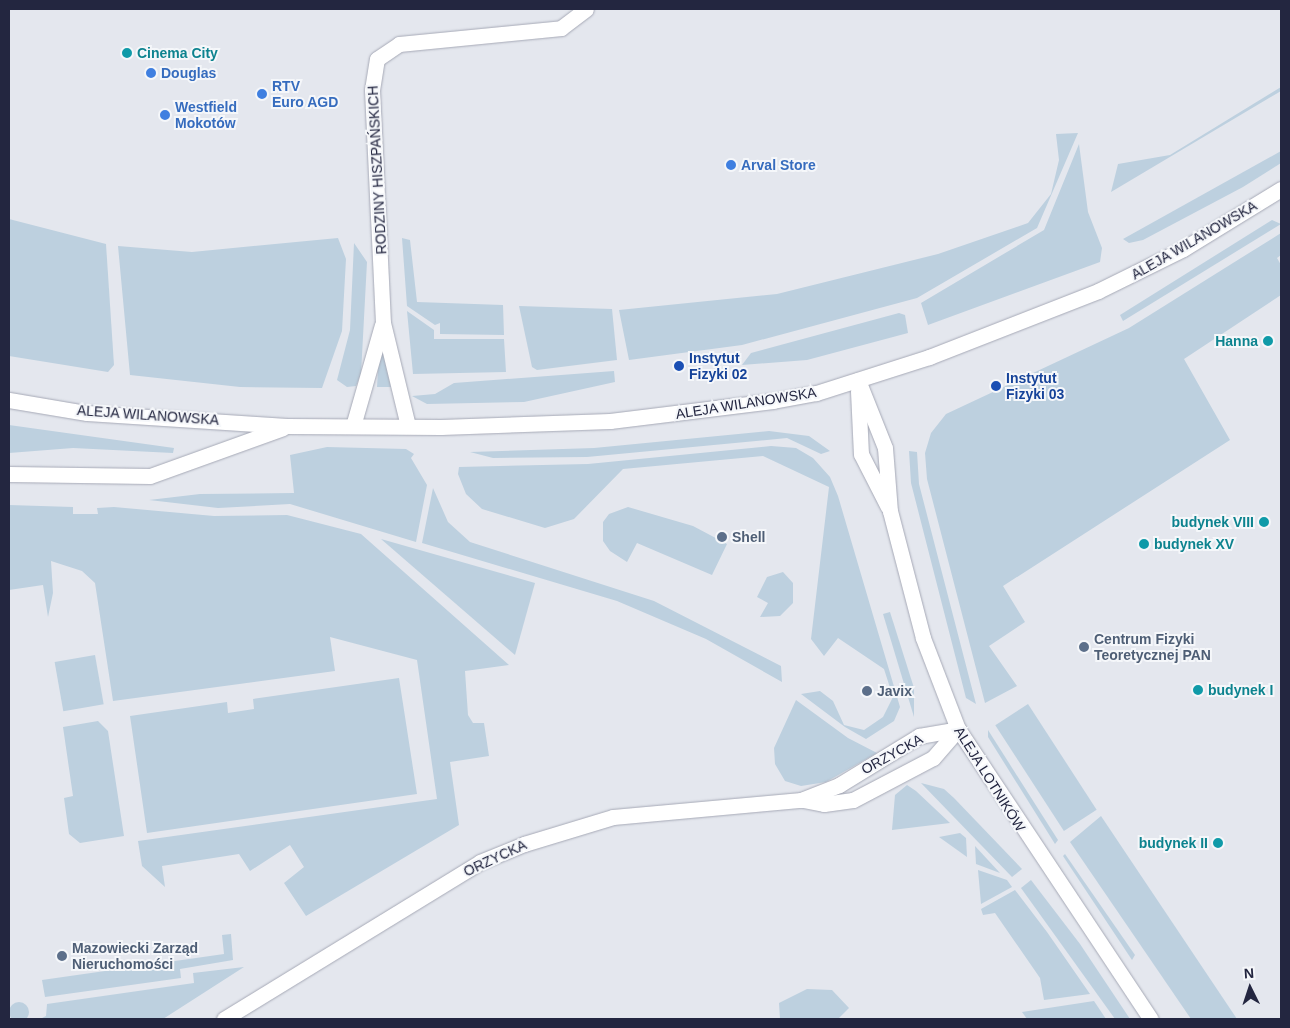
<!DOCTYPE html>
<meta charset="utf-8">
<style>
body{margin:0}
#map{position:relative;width:1290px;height:1028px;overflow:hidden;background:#e4e7ee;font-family:Arial,sans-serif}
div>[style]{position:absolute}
.green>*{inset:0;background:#bdd0df;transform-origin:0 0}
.round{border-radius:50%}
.roads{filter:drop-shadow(0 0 1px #a6a9b6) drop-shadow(0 0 1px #a6a9b6)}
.street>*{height:15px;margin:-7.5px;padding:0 7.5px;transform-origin:7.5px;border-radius:7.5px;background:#fff}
.secondary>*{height:15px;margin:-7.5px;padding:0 7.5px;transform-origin:7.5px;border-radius:7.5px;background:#fff}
.dots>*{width:14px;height:14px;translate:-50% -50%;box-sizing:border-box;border:2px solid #f5f7fa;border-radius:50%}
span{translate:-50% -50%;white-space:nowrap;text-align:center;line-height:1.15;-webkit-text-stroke:4px #f5f7fa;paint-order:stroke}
.culture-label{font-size:14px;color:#0d838f;font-weight:700}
.left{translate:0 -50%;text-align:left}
.right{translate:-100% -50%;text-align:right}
.shop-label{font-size:14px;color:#366cbe;font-weight:700}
.street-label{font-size:14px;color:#232640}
.transit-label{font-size:14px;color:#164399;font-weight:700}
.service-label{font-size:14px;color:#4e5e75;font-weight:700}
.frame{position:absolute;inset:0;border:10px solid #232640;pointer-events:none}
.north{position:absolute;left:1225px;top:963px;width:50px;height:50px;-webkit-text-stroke:4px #f5f7fa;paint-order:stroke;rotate:356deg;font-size:14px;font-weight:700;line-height:20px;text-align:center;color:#232640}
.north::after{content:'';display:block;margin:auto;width:18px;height:22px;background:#232640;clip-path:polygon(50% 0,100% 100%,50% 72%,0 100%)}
</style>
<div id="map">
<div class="green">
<div style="clip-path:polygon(1281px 87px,1281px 91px,1111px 192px,1118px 164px,1170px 155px)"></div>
<div style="clip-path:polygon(1078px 133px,1037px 228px,917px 298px,742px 345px,629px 360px,619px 310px,777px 294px,938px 254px,1028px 223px,1051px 194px,1059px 160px,1056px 134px)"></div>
<div style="clip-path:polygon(1079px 144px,1088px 212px,1102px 248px,1100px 262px,928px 325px,921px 303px,1044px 230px)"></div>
<div style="clip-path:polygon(1281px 151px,1281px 163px,1243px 187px,1143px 240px,1129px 243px,1123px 239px)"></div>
<div style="clip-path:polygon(9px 219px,106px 244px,114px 365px,108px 372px,9px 356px)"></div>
<div style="clip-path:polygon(1272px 220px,1281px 224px,1123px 321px,1120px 315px)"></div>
<div style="clip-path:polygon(1281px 233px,1281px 255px,1277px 258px,1281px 265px,1281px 295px,1184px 359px,1230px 440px,1003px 586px,1025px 622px,989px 646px,1017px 686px,985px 703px,927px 479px,925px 453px,931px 433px,946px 414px,1129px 328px)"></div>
<div style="clip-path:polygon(338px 238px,346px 259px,342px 331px,322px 388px,240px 387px,130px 375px,118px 246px,192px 252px)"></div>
<div style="clip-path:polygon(402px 238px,410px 240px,417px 302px,503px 305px,504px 335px,440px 334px,440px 323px,435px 325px,407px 306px)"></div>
<div style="clip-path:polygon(354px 243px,367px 262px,361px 374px,356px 386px,347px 387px,337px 380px,350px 330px)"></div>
<div style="clip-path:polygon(519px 306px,612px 309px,617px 360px,537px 370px,532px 367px)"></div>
<div style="clip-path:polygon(407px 311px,434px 330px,434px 339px,504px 339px,506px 372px,413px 374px)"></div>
<div style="clip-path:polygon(899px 313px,905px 315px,908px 333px,807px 360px,742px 365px,751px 353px)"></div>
<div style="clip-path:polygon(380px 340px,391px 387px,377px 387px)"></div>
<div style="clip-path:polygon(614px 371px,615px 382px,524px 402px,427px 404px,412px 396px,435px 394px,454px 383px)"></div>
<div style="clip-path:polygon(9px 425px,174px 448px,173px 453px,73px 448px,9px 453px)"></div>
<div style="clip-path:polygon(769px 431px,809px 436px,830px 451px,821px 454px,787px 438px,587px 457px,493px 458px,470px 452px,594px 448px)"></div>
<div style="clip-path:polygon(771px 446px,796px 448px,813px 458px,830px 477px,838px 496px,900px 707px,894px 721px,866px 739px,845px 727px,801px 694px,820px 691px,833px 701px,844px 725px,864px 730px,883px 717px,893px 697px,884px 669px,838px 638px,824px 656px,811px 639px,829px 487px,763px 456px,623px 469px,574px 519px,545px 528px,482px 509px,466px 494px,458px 474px,459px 467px,588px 464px)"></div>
<div style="clip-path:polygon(327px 447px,406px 449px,414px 454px,411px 458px,427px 485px,416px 542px,290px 504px,218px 508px,149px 500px,200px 494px,294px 493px,290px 455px)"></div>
<div style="clip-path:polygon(909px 451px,917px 452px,919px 484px,976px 704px,966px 698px,911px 483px)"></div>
<div style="clip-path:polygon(433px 488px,448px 522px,470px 542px,654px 601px,781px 666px,782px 682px,706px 639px,617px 601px,422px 543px)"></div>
<div style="clip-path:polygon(9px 505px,73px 507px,73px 514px,98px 514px,97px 508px,114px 507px,214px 516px,287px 515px,361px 534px,509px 665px,465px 671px,468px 715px,473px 723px,484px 723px,489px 756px,450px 762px,459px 825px,306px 916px,284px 883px,304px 867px,290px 845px,250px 871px,239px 854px,162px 866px,165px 887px,142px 866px,138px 841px,437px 799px,417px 660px,330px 637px,335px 671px,113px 701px,95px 583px,82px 571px,51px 561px,53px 593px,48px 617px,43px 585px,9px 590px)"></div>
<div style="clip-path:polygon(628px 507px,693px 526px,727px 544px,712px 575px,637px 543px,627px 562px,610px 551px,603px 541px,603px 522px,609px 514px)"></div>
<div style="clip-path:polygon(381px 539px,535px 583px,515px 655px)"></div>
<div style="clip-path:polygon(783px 572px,793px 583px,793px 603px,780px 616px,760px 617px,768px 603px,757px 597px,767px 577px)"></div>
<div style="clip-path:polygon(890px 612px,914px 688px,914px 717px,883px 614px)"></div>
<div style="left:95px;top:655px;width:50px;height:41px;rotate:80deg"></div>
<div style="clip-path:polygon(399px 678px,417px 794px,147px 833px,130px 716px,227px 702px,228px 713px,254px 709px,253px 699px)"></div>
<div style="clip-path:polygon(796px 700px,848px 738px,877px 753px,826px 782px,801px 786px,785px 781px,775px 764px,774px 748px)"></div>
<div style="left:1028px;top:704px;width:126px;height:39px;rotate:57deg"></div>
<div style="clip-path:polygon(98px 721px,108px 731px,124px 836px,80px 843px,69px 834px,64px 798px,73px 796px,63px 727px)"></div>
<div style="clip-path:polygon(988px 730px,1058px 840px,1055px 844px,988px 737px)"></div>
<div style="clip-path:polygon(921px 783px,944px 789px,954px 798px,1022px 869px,1012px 877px)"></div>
<div style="clip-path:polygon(907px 785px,916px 791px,950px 823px,892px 830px,895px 795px)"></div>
<div style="clip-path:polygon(1101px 816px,1237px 1019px,1191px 1019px,1070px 842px)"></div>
<div style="clip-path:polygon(960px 833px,966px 838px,967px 857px,939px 837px)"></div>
<div style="clip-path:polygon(975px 846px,1000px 873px,976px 864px)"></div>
<div style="clip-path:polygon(1065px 854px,1135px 955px,1132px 960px,1063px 856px)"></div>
<div style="clip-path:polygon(978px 870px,1007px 880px,1012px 887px,981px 904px)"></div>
<div style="clip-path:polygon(1031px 880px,1080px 944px,1130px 1019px,1115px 1019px,1021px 888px)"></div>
<div style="clip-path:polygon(1015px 890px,1047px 932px,1090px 994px,1044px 1000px,1040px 978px,995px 913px,983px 915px,981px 909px)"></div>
<div style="clip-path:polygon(231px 934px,233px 960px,180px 969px,181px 978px,45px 997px,42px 980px,224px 954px,222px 935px)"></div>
<div style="clip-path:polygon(244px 967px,163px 1019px,40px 1019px,46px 1016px,47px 1004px,194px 983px,193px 973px)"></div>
<div style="clip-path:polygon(807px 989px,832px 990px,849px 1008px,838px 1019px,780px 1019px,779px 1003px)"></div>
<div style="clip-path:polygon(1094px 1001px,1106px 1019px,1027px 1019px,1022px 1012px)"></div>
<div class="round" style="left:9px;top:1002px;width:20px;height:20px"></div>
</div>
<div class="roads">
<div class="street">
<div style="left:353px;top:426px;width:105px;rotate:-74deg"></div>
<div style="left:408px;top:426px;width:106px;rotate:-103.6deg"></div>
<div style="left:383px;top:323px;width:233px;rotate:-92.7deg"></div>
<div style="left:372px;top:90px;width:31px;rotate:-81deg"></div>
<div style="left:377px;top:59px;width:27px;rotate:-34deg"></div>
<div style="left:399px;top:44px;width:163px;rotate:-5.6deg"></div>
<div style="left:561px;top:28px;width:31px;rotate:-37deg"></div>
<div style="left:803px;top:800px;width:21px;rotate:11deg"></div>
<div style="left:824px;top:804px;width:29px;rotate:-8deg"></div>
<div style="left:853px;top:800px;width:90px;rotate:-27.7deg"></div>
<div style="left:933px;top:758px;width:38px;rotate:-49deg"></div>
<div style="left:224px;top:1019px;width:300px;rotate:-31.5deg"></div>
<div style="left:480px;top:862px;width:48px;rotate:-22.2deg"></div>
<div style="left:524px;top:844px;width:93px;rotate:-16.9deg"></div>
<div style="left:613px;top:817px;width:189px;rotate:-5.2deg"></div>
<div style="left:801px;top:800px;width:41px;rotate:-21.5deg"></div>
<div style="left:839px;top:785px;width:94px;rotate:-31.5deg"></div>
<div style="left:919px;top:736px;width:40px;rotate:-10deg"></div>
</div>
<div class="secondary">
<div style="left:858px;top:380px;width:73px;rotate:68.3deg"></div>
<div style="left:885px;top:448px;width:63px;rotate:85.5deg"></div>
<div style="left:890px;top:511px;width:131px;rotate:75.4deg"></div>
<div style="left:923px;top:638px;width:97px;rotate:69deg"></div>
<div style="left:958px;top:729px;width:348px;rotate:56.4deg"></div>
<div style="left:858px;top:391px;width:63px;rotate:87.3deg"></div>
<div style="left:861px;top:454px;width:59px;rotate:63deg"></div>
<div style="left:9px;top:400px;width:79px;rotate:9.5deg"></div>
<div style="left:87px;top:413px;width:200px;rotate:3.7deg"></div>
<div style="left:287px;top:426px;width:154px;rotate:0.4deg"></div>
<div style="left:441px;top:427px;width:169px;rotate:-2deg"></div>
<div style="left:610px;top:421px;width:164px;rotate:-7deg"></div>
<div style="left:773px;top:401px;width:44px;rotate:-10.5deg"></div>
<div style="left:816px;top:393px;width:119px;rotate:-17.7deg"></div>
<div style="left:929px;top:357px;width:181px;rotate:-21.3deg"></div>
<div style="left:1098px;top:291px;width:95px;rotate:-26.3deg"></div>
<div style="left:1183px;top:249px;width:115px;rotate:-31.5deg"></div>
<div style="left:9px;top:474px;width:141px;rotate:0.8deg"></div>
<div style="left:150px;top:476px;width:141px;rotate:-19.8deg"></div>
</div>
</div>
<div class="dots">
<div style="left:127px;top:53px;background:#0f9aa8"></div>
<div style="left:151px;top:73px;background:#3f7fe0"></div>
<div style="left:262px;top:94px;background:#3f7fe0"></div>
<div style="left:165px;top:115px;background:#3f7fe0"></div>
<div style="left:731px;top:165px;background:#3f7fe0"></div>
<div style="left:1268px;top:341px;background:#0f9aa8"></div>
<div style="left:679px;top:366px;background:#1a4fb4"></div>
<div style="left:996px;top:386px;background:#1a4fb4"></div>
<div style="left:1264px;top:522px;background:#0f9aa8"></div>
<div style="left:722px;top:537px;background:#5c6f8a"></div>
<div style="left:1144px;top:544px;background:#0f9aa8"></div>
<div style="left:1084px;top:647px;background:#5c6f8a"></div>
<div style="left:1198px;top:690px;background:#0f9aa8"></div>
<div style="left:867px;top:691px;background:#5c6f8a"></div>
<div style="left:1218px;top:843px;background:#0f9aa8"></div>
<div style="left:62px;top:956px;background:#5c6f8a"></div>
</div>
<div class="culture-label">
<span class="left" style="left:137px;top:53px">Cinema City</span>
<span class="right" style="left:1258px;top:341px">Hanna</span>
<span class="right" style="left:1254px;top:522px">budynek VIII</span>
<span class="left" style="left:1154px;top:544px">budynek XV</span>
<span class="left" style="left:1208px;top:690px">budynek I</span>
<span class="right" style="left:1208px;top:843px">budynek II</span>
</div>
<div class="shop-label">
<span class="left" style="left:161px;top:73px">Douglas</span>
<span class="left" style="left:272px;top:94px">RTV<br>Euro AGD</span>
<span class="left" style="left:175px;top:115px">Westfield<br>Mokotów</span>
<span class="left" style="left:741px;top:165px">Arval Store</span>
</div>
<div class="street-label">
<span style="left:377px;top:170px;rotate:-93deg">RODZINY HISZPAŃSKICH</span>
<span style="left:1194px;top:240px;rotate:-30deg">ALEJA WILANOWSKA</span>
<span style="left:746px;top:403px;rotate:-9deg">ALEJA WILANOWSKA</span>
<span style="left:148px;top:415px;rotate:4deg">ALEJA WILANOWSKA</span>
<span style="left:892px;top:754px;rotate:-29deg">ORZYCKA</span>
<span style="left:990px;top:779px;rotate:58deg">ALEJA LOTNIKÓW</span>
<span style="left:495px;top:858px;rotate:-25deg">ORZYCKA</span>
</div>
<div class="transit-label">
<span class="left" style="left:689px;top:366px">Instytut<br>Fizyki 02</span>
<span class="left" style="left:1006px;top:386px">Instytut<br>Fizyki 03</span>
</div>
<div class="service-label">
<span class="left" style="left:732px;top:537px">Shell</span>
<span class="left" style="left:1094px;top:647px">Centrum Fizyki<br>Teoretycznej PAN</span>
<span class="left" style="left:877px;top:691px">Javix</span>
<span class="left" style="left:72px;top:956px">Mazowiecki Zarząd<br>Nieruchomości</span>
</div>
<div class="frame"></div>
<div class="north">N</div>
</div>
